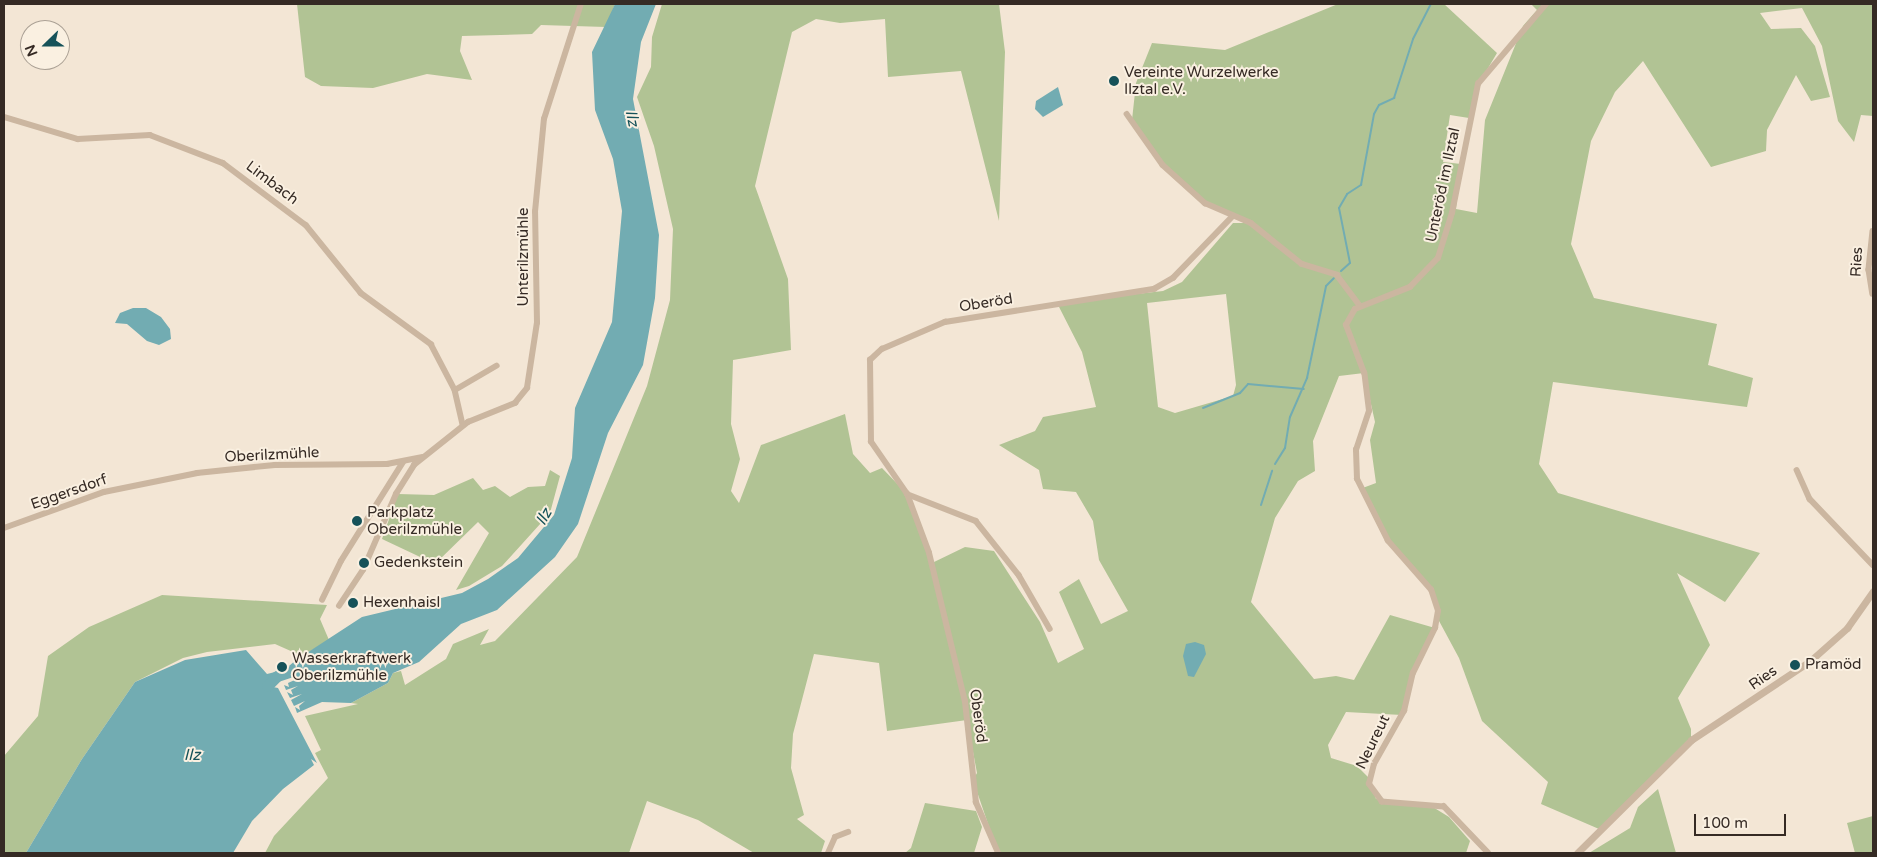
<!DOCTYPE html>
<meta charset="utf-8">
<style>
body{margin:0}
#map{position:relative;width:1877px;height:857px;overflow:hidden;background:#f3e6d5;font-family:"Varela Round",sans-serif}
div>[style]{position:absolute}
.green>*{inset:0;background:#b1c394}
.water>*{inset:0;background:#72acb2}
.stream>*{height:2px;margin:-1px;padding:0 1px;transform-origin:1px;border-radius:1px;background:#72acb2}
.river>*{height:11px;margin:-5.5px;padding:0 5.5px;transform-origin:5.5px;border-radius:5.5px;background:#72acb2}
.minor>*{height:5.5px;margin:-2.75px;padding:0 2.75px;transform-origin:2.75px;border-radius:2.75px;background:#cbb6a0}
.tertiary>*{height:7px;margin:-3.5px;padding:0 3.5px;transform-origin:3.5px;border-radius:3.5px;background:#cbb6a0}
.dots>*{width:14px;height:14px;translate:-50% -50%;box-sizing:border-box;border:2px solid #faf0e1;border-radius:50%}
span{translate:-50% -50%;white-space:nowrap;text-align:center;line-height:1.15;-webkit-text-stroke:4px #faf0e1;paint-order:stroke}
.poi-label{font-size:15px;color:#352a24}
.left{translate:0 -50%;text-align:left}
.street-label{font-size:15px;color:#352a24}
.water-label{font-size:16px;color:#165259;font-style:italic}
.frame{position:absolute;inset:0;border:5px solid #352a24;pointer-events:none}
.north{position:absolute;left:20px;top:20px;width:50px;height:50px;box-sizing:border-box;background:#faf0e1;border:1px solid #aba195;border-radius:50%;rotate:248deg;font-size:14px;font-weight:700;line-height:20px;text-align:center;color:#352a24}
.north::after{content:'';display:block;margin:auto;width:18px;height:22px;background:#165259;clip-path:polygon(50% 0,100% 100%,50% 72%,0 100%)}
.scale{position:absolute;left:1694px;top:814px;width:92px;height:22px;box-sizing:border-box;border:2px solid #352a24;border-top:0;padding-left:6px;font-size:15px;line-height:18px;white-space:nowrap;color:#352a24;-webkit-text-stroke:4px #faf0e1;paint-order:stroke}
</style>
<div id="map">
<div class="green">
<div style="clip-path:polygon(297px 4px,615px 4px,606px 27px,541px 25px,532px 34px,462px 36px,460px 51px,472px 80px,427px 74px,373px 88px,321px 86px,305px 77px)"></div>
<div style="clip-path:polygon(evenodd,662px 4px,999px 4px,1005px 52px,999px 221px,961px 71px,888px 77px,885px 19px,840px 23px,816px 19px,792px 32px,755px 186px,788px 279px,791px 350px,733px 360px,731px 424px,740px 459px,731px 491px,739px 503px,761px 445px,845px 414px,853px 454px,870px 473px,882px 468px,907px 494px,932px 563px,965px 547px,994px 551px,1040px 622px,1058px 663px,1084px 649px,1059px 592px,1079px 579px,1101px 624px,1128px 611px,1099px 560px,1093px 521px,1076px 492px,1043px 489px,1039px 470px,999px 445px,1035px 431px,1043px 417px,1096px 407px,1082px 352px,1057px 303px,1163px 291px,1182px 282px,1233px 223px,1249px 223px,1205px 203px,1163px 165px,1132px 120px,1136px 83px,1152px 43px,1225px 50px,1338px 4px,1444px 4px,1497px 53px,1478px 85px,1469px 118px,1450px 115px,1443px 162px,1461px 164px,1456px 209px,1477px 213px,1485px 120px,1523px 26px,1537px 10px,1531px 4px,1873px 4px,1873px 116px,1861px 115px,1854px 142px,1838px 121px,1822px 46px,1802px 8px,1760px 13px,1771px 29px,1801px 28px,1815px 46px,1830px 97px,1811px 101px,1796px 75px,1767px 130px,1766px 151px,1711px 167px,1643px 61px,1615px 92px,1591px 141px,1571px 244px,1594px 298px,1717px 324px,1708px 365px,1753px 378px,1747px 407px,1553px 382px,1539px 464px,1558px 493px,1760px 553px,1725px 602px,1677px 573px,1710px 645px,1678px 698px,1691px 729px,1691px 740px,1599px 829px,1541px 804px,1548px 782px,1482px 721px,1459px 658px,1438px 619px,1431px 590px,1388px 541px,1360px 489px,1376px 483px,1370px 440px,1375px 422px,1364px 373px,1339px 376px,1313px 441px,1315px 471px,1298px 481px,1275px 518px,1251px 602px,1314px 679px,1336px 676px,1354px 680px,1390px 615px,1435px 628px,1422px 653px,1402px 715px,1346px 712px,1328px 745px,1331px 758px,1357px 766px,1370px 779px,1376px 799px,1428px 804px,1449px 817px,1470px 841px,1466px 853px,998px 853px,973px 780px,977px 773px,967px 720px,887px 731px,879px 663px,814px 654px,793px 734px,791px 768px,804px 815px,797px 819px,825px 841px,821px 853px,754px 853px,698px 820px,647px 801px,629px 853px,265px 853px,274px 836px,328px 778px,315px 753px,321px 750px,305px 716px,358px 704px,351px 703px,388px 683px,393px 673px,401px 671px,405px 685px,446px 659px,453px 644px,489px 629px,480px 645px,495px 641px,577px 557px,647px 386px,670px 300px,673px 229px,654px 146px,637px 97px,651px 67px,652px 37px,662px 4px,1226px 294px,1236px 385px,1233px 396px,1175px 413px,1158px 407px,1147px 303px,1226px 294px)"></div>
<div style="clip-path:polygon(550px 470px,560px 476px,550px 513px,502px 566px,469px 586px,456px 590px,489px 533px,478px 522px,435px 564px,382px 539px,398px 494px,434px 495px,473px 478px,483px 490px,495px 486px,510px 497px,528px 487px,545px 486px)"></div>
<div style="clip-path:polygon(162px 595px,327px 605px,320px 619px,329px 640px,302px 656px,275px 644px,207px 652px,183px 658px,135px 682px,82px 759px,26px 853px,4px 853px,4px 756px,38px 716px,48px 656px,89px 627px)"></div>
<div style="clip-path:polygon(1658px 789px,1676px 853px,1589px 853px,1630px 828px,1638px 807px)"></div>
<div style="clip-path:polygon(925px 803px,976px 811px,982px 827px,974px 853px,905px 853px,911px 848px)"></div>
<div style="clip-path:polygon(1873px 816px,1873px 853px,1855px 853px,1847px 823px)"></div>
</div>
<div class="water">
<div style="clip-path:polygon(615px 4px,656px 4px,641px 42px,633px 99px,659px 235px,655px 298px,643px 365px,608px 433px,578px 524px,555px 557px,497px 610px,461px 624px,419px 662px,393px 673px,388px 683px,351px 703px,322px 702px,297px 713px,295px 707px,300px 710px,299px 706px,305px 701px,294px 706px,291px 700px,302px 694px,290px 698px,287px 692px,293px 695px,291px 690px,298px 686px,286px 690px,284px 685px,289px 687px,288px 683px,297px 679px,289px 666px,296px 660px,362px 617px,462px 593px,488px 579px,518px 558px,554px 515px,572px 458px,575px 408px,612px 322px,622px 211px,613px 159px,595px 110px,592px 52px)"></div>
<div style="clip-path:polygon(1058px 87px,1063px 105px,1043px 117px,1035px 109px,1036px 101px)"></div>
<div style="clip-path:polygon(133px 308px,146px 308px,161px 317px,170px 329px,171px 339px,159px 345px,147px 341px,127px 324px,115px 323px,120px 313px)"></div>
<div style="clip-path:polygon(1195px 642px,1204px 645px,1206px 654px,1194px 677px,1188px 676px,1183px 656px,1186px 644px)"></div>
<div style="clip-path:polygon(246px 650px,267px 674px,275px 672px,280px 681px,273px 687px,278px 688px,317px 763px,311px 759px,314px 765px,283px 789px,252px 821px,233px 853px,26px 853px,82px 759px,135px 682px,185px 660px)"></div>
</div>
<div class="stream">
<div style="left:1341px;top:271px;width:12px;rotate:-42deg"></div>
<div style="left:1350px;top:263px;width:56px;rotate:-101.3deg"></div>
<div style="left:1339px;top:208px;width:16px;rotate:-60deg"></div>
<div style="left:1347px;top:194px;width:17px;rotate:-33deg"></div>
<div style="left:1361px;top:185px;width:72px;rotate:-79.6deg"></div>
<div style="left:1374px;top:114px;width:10px;rotate:-61deg"></div>
<div style="left:1379px;top:105px;width:17px;rotate:-25deg"></div>
<div style="left:1394px;top:98px;width:62px;rotate:-72.1deg"></div>
<div style="left:1413px;top:39px;width:39px;rotate:-63deg"></div>
<div style="left:1203px;top:408px;width:40px;rotate:-22deg"></div>
<div style="left:1240px;top:393px;width:12px;rotate:-48deg"></div>
<div style="left:1248px;top:384px;width:56px;rotate:5.1deg"></div>
<div style="left:1275px;top:464px;width:19px;rotate:-58deg"></div>
<div style="left:1285px;top:448px;width:31px;rotate:-81deg"></div>
<div style="left:1290px;top:417px;width:43px;rotate:-66.4deg"></div>
<div style="left:1307px;top:378px;width:94px;rotate:-78.3deg"></div>
<div style="left:1326px;top:286px;width:11px;rotate:-45deg"></div>
<div style="left:1261px;top:505px;width:36px;rotate:-72deg"></div>
</div>
<div class="river">
<div style="left:267px;top:686px;width:14px;rotate:-45deg"></div>
<div style="left:277px;top:676px;width:32px;rotate:-18deg"></div>
</div>
<div class="minor">
<div style="left:1127px;top:114px;width:62px;rotate:54.8deg"></div>
<div style="left:1163px;top:165px;width:57px;rotate:42.1deg"></div>
<div style="left:1205px;top:203px;width:50px;rotate:23.5deg"></div>
<div style="left:1251px;top:223px;width:65px;rotate:38.8deg"></div>
<div style="left:1302px;top:264px;width:37px;rotate:17deg"></div>
<div style="left:1337px;top:275px;width:39px;rotate:53deg"></div>
<div style="left:4px;top:117px;width:77px;rotate:16.6deg"></div>
<div style="left:78px;top:139px;width:72px;rotate:-3.2deg"></div>
<div style="left:150px;top:135px;width:78px;rotate:21deg"></div>
<div style="left:223px;top:163px;width:104px;rotate:36.8deg"></div>
<div style="left:306px;top:225px;width:87px;rotate:51deg"></div>
<div style="left:361px;top:293px;width:87px;rotate:36.1deg"></div>
<div style="left:431px;top:344px;width:52px;rotate:62.4deg"></div>
<div style="left:455px;top:390px;width:36px;rotate:77deg"></div>
<div style="left:1873px;top:231px;width:39px;rotate:96deg"></div>
<div style="left:1869px;top:270px;width:24px;rotate:81deg"></div>
<div style="left:455px;top:390px;width:48px;rotate:-30.3deg"></div>
<div style="left:1797px;top:470px;width:32px;rotate:66deg"></div>
<div style="left:1810px;top:499px;width:91px;rotate:46.3deg"></div>
<div style="left:907px;top:494px;width:74px;rotate:21.4deg"></div>
<div style="left:976px;top:521px;width:69px;rotate:51.5deg"></div>
<div style="left:1019px;top:575px;width:62px;rotate:60.1deg"></div>
<div style="left:4px;top:528px;width:106px;rotate:-19.8deg"></div>
<div style="left:104px;top:492px;width:95px;rotate:-11.5deg"></div>
<div style="left:197px;top:473px;width:78px;rotate:-5.9deg"></div>
<div style="left:275px;top:465px;width:112px;rotate:-0.5deg"></div>
<div style="left:387px;top:464px;width:36px;rotate:-11deg"></div>
<div style="left:322px;top:600px;width:43px;rotate:-64deg"></div>
<div style="left:341px;top:561px;width:117px;rotate:-57.9deg"></div>
<div style="left:339px;top:606px;width:43px;rotate:-56.3deg"></div>
<div style="left:363px;top:570px;width:83px;rotate:-66.5deg"></div>
<div style="left:396px;top:494px;width:34px;rotate:-58deg"></div>
<div style="left:414px;top:465px;width:69px;rotate:-38.5deg"></div>
<div style="left:468px;top:422px;width:51px;rotate:-22deg"></div>
<div style="left:515px;top:403px;width:19px;rotate:-51deg"></div>
<div style="left:527px;top:388px;width:66px;rotate:-81.3deg"></div>
<div style="left:537px;top:323px;width:111px;rotate:-91deg"></div>
<div style="left:535px;top:212px;width:93px;rotate:-84.5deg"></div>
<div style="left:544px;top:119px;width:121px;rotate:-72.2deg"></div>
<div style="left:828px;top:853px;width:17px;rotate:-66deg"></div>
<div style="left:835px;top:837px;width:14px;rotate:-21deg"></div>
<div style="left:998px;top:853px;width:55px;rotate:-113.7deg"></div>
<div style="left:976px;top:803px;width:102px;rotate:-96.2deg"></div>
<div style="left:965px;top:702px;width:153px;rotate:-103.6deg"></div>
<div style="left:929px;top:553px;width:63px;rotate:-110.4deg"></div>
<div style="left:907px;top:494px;width:63px;rotate:-124.7deg"></div>
<div style="left:871px;top:442px;width:82px;rotate:-90.7deg"></div>
<div style="left:870px;top:360px;width:16px;rotate:-43deg"></div>
<div style="left:882px;top:349px;width:69px;rotate:-23.2deg"></div>
<div style="left:945px;top:322px;width:212px;rotate:-9deg"></div>
<div style="left:1154px;top:289px;width:22px;rotate:-30deg"></div>
<div style="left:1173px;top:278px;width:85px;rotate:-46deg"></div>
<div style="left:1488px;top:853px;width:64px;rotate:-133.7deg"></div>
<div style="left:1444px;top:807px;width:62px;rotate:-175.4deg"></div>
<div style="left:1382px;top:802px;width:22px;rotate:-126deg"></div>
<div style="left:1369px;top:784px;width:21px;rotate:-76deg"></div>
<div style="left:1374px;top:764px;width:61px;rotate:-60.5deg"></div>
<div style="left:1404px;top:711px;width:39px;rotate:-77deg"></div>
<div style="left:1413px;top:673px;width:50px;rotate:-63.9deg"></div>
<div style="left:1435px;top:628px;width:17px;rotate:-80deg"></div>
<div style="left:1438px;top:611px;width:22px;rotate:-108deg"></div>
<div style="left:1431px;top:590px;width:65px;rotate:-131.3deg"></div>
<div style="left:1388px;top:541px;width:69px;rotate:-116.6deg"></div>
<div style="left:1357px;top:479px;width:29px;rotate:-92deg"></div>
<div style="left:1356px;top:450px;width:41px;rotate:-71.6deg"></div>
<div style="left:1369px;top:411px;width:38px;rotate:-97deg"></div>
<div style="left:1364px;top:373px;width:51px;rotate:-110.6deg"></div>
<div style="left:1346px;top:325px;width:18px;rotate:-61deg"></div>
<div style="left:1355px;top:309px;width:59px;rotate:-21.8deg"></div>
<div style="left:1410px;top:287px;width:40px;rotate:-46deg"></div>
<div style="left:1438px;top:258px;width:47px;rotate:-72.7deg"></div>
<div style="left:1452px;top:213px;width:132px;rotate:-78.6deg"></div>
<div style="left:1478px;top:84px;width:105px;rotate:-49.6deg"></div>
</div>
<div class="tertiary">
<div style="left:1577px;top:853px;width:161px;rotate:-44.7deg"></div>
<div style="left:1691px;top:740px;width:143px;rotate:-33.6deg"></div>
<div style="left:1810px;top:661px;width:50px;rotate:-41.7deg"></div>
<div style="left:1847px;top:628px;width:45px;rotate:-54.9deg"></div>
</div>
<div class="dots">
<div style="left:1114px;top:81px;background:#165259"></div>
<div style="left:357px;top:521px;background:#165259"></div>
<div style="left:364px;top:563px;background:#165259"></div>
<div style="left:353px;top:603px;background:#165259"></div>
<div style="left:1795px;top:665px;background:#165259"></div>
<div style="left:282px;top:667px;background:#165259"></div>
</div>
<div class="poi-label">
<span class="left" style="left:1124px;top:81px">Vereinte Wurzelwerke<br>Ilztal e.V.</span>
<span class="left" style="left:367px;top:521px">Parkplatz<br>Oberilzmühle</span>
<span class="left" style="left:374px;top:563px">Gedenkstein</span>
<span class="left" style="left:363px;top:603px">Hexenhaisl</span>
<span class="left" style="left:292px;top:667px">Wasserkraftwerk<br>Oberilzmühle</span>
<span class="left" style="left:1805px;top:665px">Pramöd</span>
</div>
<div class="street-label">
<span style="left:272px;top:183px;rotate:37deg">Limbach</span>
<span style="left:1443px;top:185px;rotate:-78deg">Unteröd im Ilztal</span>
<span style="left:524px;top:257px;rotate:-90deg">Unterilzmühle</span>
<span style="left:1857px;top:262px;rotate:-87deg">Ries</span>
<span style="left:986px;top:303px;rotate:-9deg">Oberöd</span>
<span style="left:272px;top:455px;rotate:-3deg">Oberilzmühle</span>
<span style="left:69px;top:492px;rotate:-19deg">Eggersdorf</span>
<span style="left:1763px;top:678px;rotate:-35deg">Ries</span>
<span style="left:978px;top:716px;rotate:82deg">Oberöd</span>
<span style="left:1373px;top:742px;rotate:-64deg">Neureut</span>
</div>
<div class="water-label">
<span style="left:632px;top:118px;rotate:78deg">Ilz</span>
<span style="left:544px;top:517px;rotate:-61deg">Ilz</span>
<span style="left:192px;top:755px">Ilz</span>
</div>
<div class="frame"></div>
<div class="north">N</div>
<div class="scale">100 m</div>
</div>
